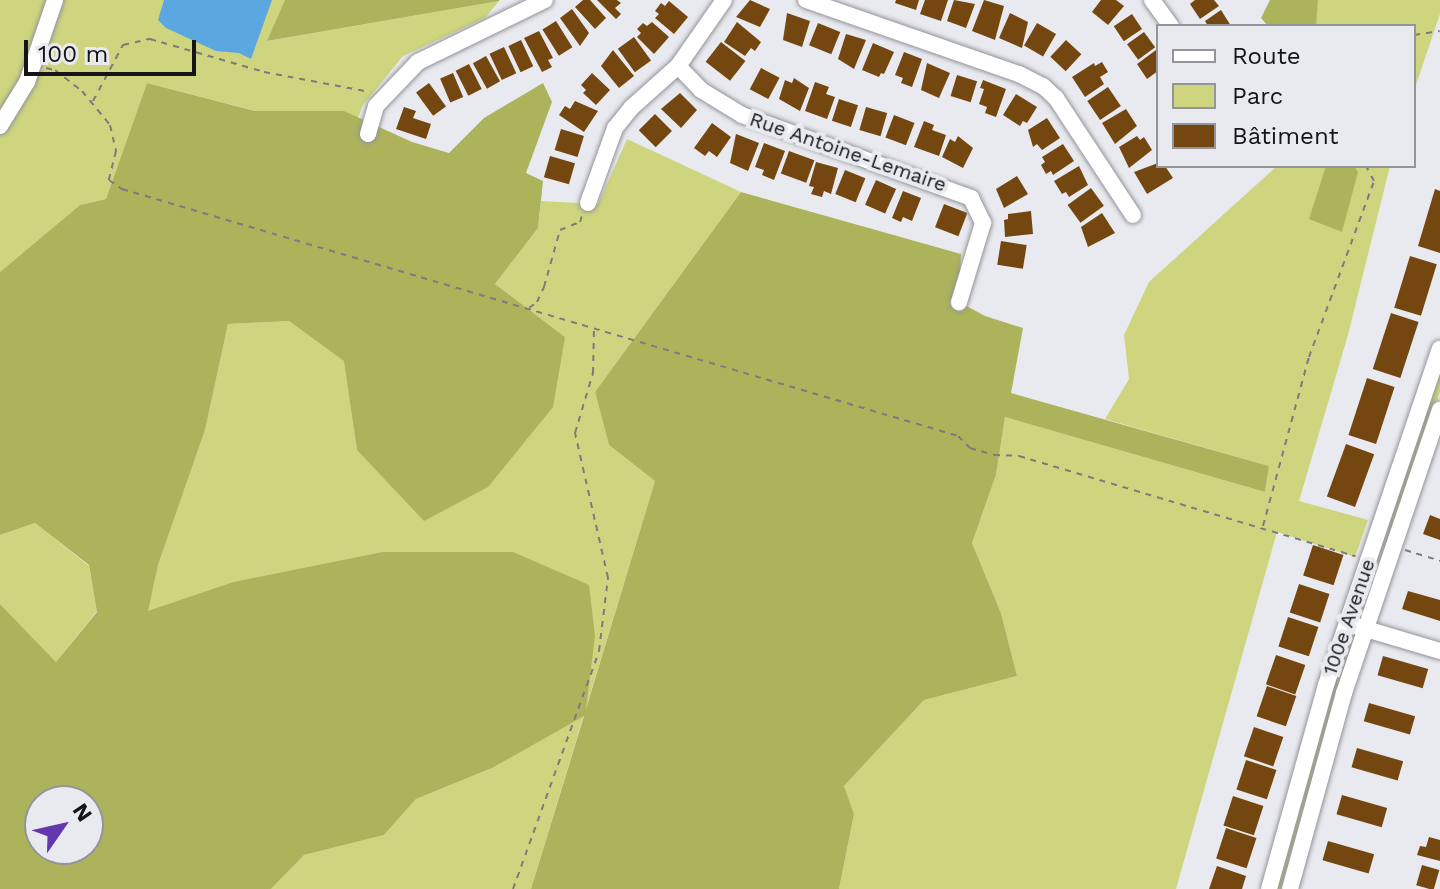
<!DOCTYPE html>
<meta charset="utf-8">
<style>
body{margin:0}
#map{position:relative;width:1440px;height:889px;overflow:hidden;background:#e9eaf0;font-family:"Work Sans",sans-serif}
div>[style]{position:absolute}
.green>*{inset:0;background:#ced57e}
.forest>*{inset:0;background:#acb35b}
.water>*{inset:0;background:#5ba7e0}
.building>*{inset:0;background:#73470f;transform-origin:0 0}
.path>*{height:2px;margin-top:-1px;transform-origin:0;background:repeating-linear-gradient(90deg,#7c7c80 0 6px,transparent 0 12px)}
.roads{filter:drop-shadow(0 0 2px #929398) drop-shadow(0 0 2px #929398)}
.minor>*{height:16px;margin:-8px;padding:0 8px;transform-origin:8px;border-radius:8px;background:#fff}
span{translate:-50% -50%;white-space:nowrap;text-align:center;line-height:1.15;-webkit-text-stroke:8px #e9eaf0;paint-order:stroke}
.street-label{font-size:20px;color:#151517}
.legend{position:absolute;left:1156px;top:24px;width:260px;height:144px;box-sizing:border-box;background:#e9eaf0;border:2px solid #949599;margin:0;padding:10px 14px;list-style:none;font-size:24px;color:#151517}
.legend li{display:flex;align-items:center;gap:16px;height:40px}
.legend b{width:40px;border:2px solid #949599}
.north{position:absolute;left:24px;top:785px;width:80px;height:80px;box-sizing:border-box;background:#e9eaf0;border:2px solid #949599;border-radius:50%;rotate:56deg;font-size:22px;font-weight:700;line-height:32px;text-align:center;color:#151517}
.north::after{content:'';display:block;margin:auto;width:28px;height:36px;background:#6338af;clip-path:polygon(50% 0,100% 100%,50% 72%,0 100%)}
.scale{position:absolute;left:24px;top:40px;width:172px;height:36px;box-sizing:border-box;border:4px solid #151517;border-top:0;padding-left:10px;font-size:24px;line-height:28px;white-space:nowrap;color:#151517;-webkit-text-stroke:6px #e9eaf0;paint-order:stroke}
</style>
<div id="map">
<div class="green">
<div style="clip-path:polygon(0 0,285px 0,268px 41px,499px 1px,485px 18px,403px 56px,363px 105px,357px 120px,344px 111px,256px 111px,147px 83px,106px 199px,80px 205px,0 272px)"></div>
<div style="clip-path:polygon(1318px 0,1440px 0,1440px 14px,1414px 91px,1414px 26px,1315px 26px)"></div>
<div style="clip-path:polygon(627px 139px,741px 192px,595px 392px,609px 445px,655px 481px,531px 889px,271px 889px,304px 855px,384px 835px,416px 799px,492px 768px,382px 552px,233px 582px,147px 612px,158px 565px,205px 430px,228px 324px,289px 321px,345px 361px,357px 450px,565px 337px,495px 284px,538px 228px,541px 201px,598px 204px)"></div>
<div style="clip-path:polygon(1277px 166px,1390px 166px,1348px 335px,1299px 501px,1368px 520px,1355px 557px,1277px 532px,1176px 889px,839px 889px,854px 814px,844px 786px,924px 700px,1017px 676px,1001px 613px,972px 543px,996px 475px,1005px 417px,1265px 492px,1269px 466px,1105px 419px,1129px 379px,1124px 335px,1149px 282px)"></div>
<div style="clip-path:polygon(1440px 367px,1440px 392px,1383px 560px,1392px 506px)"></div>
<div style="clip-path:polygon(35px 523px,89px 566px,97px 611px,56px 662px,0 604px,0 535px)"></div>
<div style="clip-path:polygon(1348px 641px,1355px 643px,1284px 889px,1275px 889px,1321px 722px)"></div>
</div>
<div class="forest">
<div style="clip-path:polygon(285px 0,499px 0,499px 1px,267px 41px)"></div>
<div style="clip-path:polygon(1270px 0,1318px 0,1316px 26px,1353px 26px,1268px 26px,1261px 18px)"></div>
<div style="clip-path:polygon(evenodd,147px 83px,255px 111px,344px 111px,412px 142px,449px 153px,484px 118px,543px 83px,552px 102px,526px 173px,543px 181px,538px 228px,495px 284px,565px 337px,553px 407px,488px 487px,424px 521px,357px 450px,344px 361px,289px 321px,228px 324px,205px 430px,158px 565px,148px 611px,233px 582px,382px 552px,513px 552px,589px 585px,595px 636px,586px 709px,655px 481px,609px 445px,595px 392px,741px 192px,961px 254px,959px 302px,985px 316px,1023px 328px,1011px 393px,1269px 466px,1265px 492px,1005px 417px,996px 475px,972px 543px,1001px 613px,1017px 676px,924px 700px,844px 786px,854px 814px,839px 889px,531px 889px,584px 716px,492px 768px,416px 799px,384px 835px,304px 855px,271px 889px,0 889px,0 604px,56px 662px,97px 612px,89px 565px,35px 523px,0 535px,0 272px,80px 205px,106px 199px,147px 83px,40px 801px,88px 801px,88px 849px,40px 849px,40px 801px)"></div>
<div style="clip-path:polygon(1326px 166px,1354px 166px,1358px 172px,1342px 232px,1309px 219px)"></div>
</div>
<div class="water">
<div style="clip-path:polygon(164px 0,272px 0,251px 59px,239px 53px,216px 51px,166px 28px,158px 20px)"></div>
</div>
<div class="building">
<div style="clip-path:polygon(583px 0,590px 0,606px 18px,595px 29px,575px 7px)"></div>
<div style="clip-path:polygon(597px 0,617px 0,621px 3px,615px 8px,621px 14px,616px 19px)"></div>
<div style="clip-path:polygon(750px 0,770px 9px,760px 27px,736px 17px)"></div>
<div style="clip-path:polygon(896px 0,919px 0,916px 10px,895px 3px)"></div>
<div style="clip-path:polygon(925px 0,948px 0,941px 21px,920px 14px)"></div>
<div style="clip-path:polygon(954px 0,975px 4px,966px 28px,947px 21px)"></div>
<div style="clip-path:polygon(984px 0,1004px 6px,995px 40px,972px 31px)"></div>
<div style="clip-path:polygon(1101px 0,1116px 0,1124px 6px,1108px 25px,1092px 12px)"></div>
<div style="clip-path:polygon(1195px 0,1214px 0,1219px 6px,1200px 19px,1190px 4px)"></div>
<div style="clip-path:polygon(669px 1px,688px 17px,674px 34px,655px 18px,659px 14px,655px 11px,661px 3px,665px 6px)"></div>
<div style="clip-path:polygon(572px 9px,589px 33px,580px 46px,560px 18px)"></div>
<div style="clip-path:polygon(1221px 10px,1231px 26px,1208px 26px,1205px 21px)"></div>
<div style="clip-path:polygon(787px 13px,810px 21px,802px 47px,783px 40px)"></div>
<div style="clip-path:polygon(1010px 13px,1028px 22px,1022px 48px,999px 38px)"></div>
<div style="left:1132px;top:14px;width:18px;height:22px;rotate:56deg"></div>
<div style="left:556px;top:21px;width:31px;height:16px;rotate:58deg"></div>
<div style="clip-path:polygon(652px 22px,669px 37px,654px 54px,637px 37px,641px 33px,637px 29px,643px 23px,647px 26px)"></div>
<div style="clip-path:polygon(737px 22px,761px 42px,755px 51px,751px 48px,745px 56px,724px 42px)"></div>
<div style="left:818px;top:23px;width:24px;height:24px;rotate:22deg"></div>
<div style="left:1037px;top:23px;width:22px;height:26px;rotate:30deg"></div>
<div style="clip-path:polygon(539px 31px,553px 58px,548px 60px,552px 67px,542px 72px,524px 38px)"></div>
<div style="left:1144px;top:32px;width:19px;height:21px;rotate:54deg"></div>
<div style="clip-path:polygon(846px 34px,866px 40px,854px 69px,838px 59px)"></div>
<div style="left:634px;top:37px;width:29px;height:20px;rotate:54deg"></div>
<div style="left:521px;top:40px;width:29px;height:14px;rotate:65deg"></div>
<div style="left:1066px;top:40px;width:21px;height:23px;rotate:43deg"></div>
<div style="left:721px;top:42px;width:31px;height:25px;rotate:38deg"></div>
<div style="clip-path:polygon(873px 43px,894px 52px,884px 74px,881px 73px,879px 77px,862px 70px)"></div>
<div style="left:504px;top:47px;width:29px;height:16px;rotate:65deg"></div>
<div style="clip-path:polygon(613px 50px,634px 76px,619px 88px,601px 66px)"></div>
<div style="clip-path:polygon(1156px 50px,1158px 71px,1147px 79px,1137px 64px)"></div>
<div style="clip-path:polygon(904px 52px,922px 59px,912px 87px,901px 83px,903px 78px,895px 75px)"></div>
<div style="left:486px;top:56px;width:29px;height:15px;rotate:61deg"></div>
<div style="clip-path:polygon(1102px 62px,1108px 72px,1100px 77px,1104px 84px,1085px 97px,1072px 77px,1094px 63px,1095px 66px)"></div>
<div style="clip-path:polygon(927px 63px,950px 73px,939px 98px,921px 90px)"></div>
<div style="left:469px;top:64px;width:28px;height:15px;rotate:63deg"></div>
<div style="left:761px;top:68px;width:21px;height:24px;rotate:28deg"></div>
<div style="left:453px;top:73px;width:26px;height:14px;rotate:67deg"></div>
<div style="clip-path:polygon(592px 73px,610px 90px,596px 105px,583px 93px,586px 90px,581px 85px)"></div>
<div style="left:957px;top:75px;width:21px;height:22px;rotate:17deg"></div>
<div style="clip-path:polygon(794px 78px,809px 88px,800px 111px,779px 99px,785px 80px,792px 83px)"></div>
<div style="clip-path:polygon(983px 80px,1006px 89px,996px 117px,985px 113px,987px 107px,979px 104px,984px 89px,980px 88px)"></div>
<div style="clip-path:polygon(815px 82px,829px 87px,826px 94px,835px 97px,827px 119px,805px 111px)"></div>
<div style="left:429px;top:83px;width:29px;height:16px;rotate:54deg"></div>
<div style="left:1108px;top:87px;width:23px;height:25px;rotate:56deg"></div>
<div style="clip-path:polygon(680px 93px,697px 110px,681px 128px,661px 109px)"></div>
<div style="clip-path:polygon(1016px 94px,1037px 107px,1027px 123px,1023px 121px,1020px 126px,1003px 115px)"></div>
<div style="left:839px;top:99px;width:20px;height:23px;rotate:18deg"></div>
<div style="clip-path:polygon(575px 101px,598px 111px,584px 132px,559px 115px,565px 106px,570px 109px)"></div>
<div style="clip-path:polygon(404px 107px,416px 111px,413px 118px,431px 124px,426px 139px,396px 129px)"></div>
<div style="left:866px;top:107px;width:22px;height:24px;rotate:16deg"></div>
<div style="clip-path:polygon(1126px 109px,1137px 126px,1115px 144px,1102px 123px)"></div>
<div style="left:655px;top:114px;width:24px;height:23px;rotate:45deg"></div>
<div style="left:894px;top:115px;width:22px;height:24px;rotate:21deg"></div>
<div style="clip-path:polygon(1047px 118px,1060px 138px,1042px 150px,1037px 144px,1033px 147px,1028px 130px)"></div>
<div style="clip-path:polygon(924px 121px,934px 125px,932px 130px,946px 135px,939px 156px,914px 147px)"></div>
<div style="clip-path:polygon(712px 123px,731px 137px,717px 157px,709px 151px,705px 156px,694px 148px)"></div>
<div style="left:561px;top:129px;width:24px;height:22px;rotate:17deg"></div>
<div style="clip-path:polygon(736px 134px,759px 143px,748px 171px,730px 163px)"></div>
<div style="clip-path:polygon(958px 136px,973px 148px,963px 168px,942px 157px,950px 139px,955px 142px)"></div>
<div style="clip-path:polygon(1137px 136px,1140px 140px,1144px 137px,1152px 150px,1129px 168px,1119px 147px)"></div>
<div style="clip-path:polygon(764px 143px,785px 151px,774px 180px,762px 175px,764px 170px,755px 167px)"></div>
<div style="clip-path:polygon(1063px 144px,1074px 161px,1053px 175px,1051px 171px,1046px 174px,1041px 165px,1045px 162px,1042px 157px)"></div>
<div style="left:789px;top:151px;width:27px;height:24px;rotate:20deg"></div>
<div style="left:550px;top:156px;width:26px;height:22px;rotate:16deg"></div>
<div style="clip-path:polygon(816px 162px,838px 168px,831px 194px,824px 191px,822px 197px,811px 194px,814px 187px,809px 186px)"></div>
<div style="clip-path:polygon(1158px 163px,1158px 166px,1165px 166px,1173px 178px,1147px 194px,1134px 172px)"></div>
<div style="clip-path:polygon(1079px 166px,1088px 185px,1069px 197px,1066px 192px,1062px 194px,1054px 181px)"></div>
<div style="left:845px;top:170px;width:22px;height:26px;rotate:22deg"></div>
<div style="clip-path:polygon(1017px 176px,1028px 194px,1004px 208px,996px 189px)"></div>
<div style="left:876px;top:180px;width:22px;height:27px;rotate:24deg"></div>
<div style="left:1091px;top:188px;width:22px;height:29px;rotate:54deg"></div>
<div style="clip-path:polygon(1435px 189px,1440px 191px,1440px 253px,1418px 246px)"></div>
<div style="clip-path:polygon(903px 191px,921px 198px,912px 221px,903px 217px,901px 222px,892px 218px)"></div>
<div style="left:944px;top:204px;width:25px;height:25px;rotate:21deg"></div>
<div style="clip-path:polygon(1031px 211px,1033px 234px,1005px 237px,1004px 220px,1008px 219px,1008px 214px)"></div>
<div style="clip-path:polygon(1102px 213px,1115px 233px,1088px 247px,1081px 227px)"></div>
<div style="left:1001px;top:241px;width:26px;height:24px;rotate:9deg"></div>
<div style="left:1410px;top:256px;width:28px;height:54px;rotate:17deg"></div>
<div style="left:1391px;top:313px;width:29px;height:59px;rotate:18deg"></div>
<div style="left:1367px;top:378px;width:29px;height:60px;rotate:18deg"></div>
<div style="left:1346px;top:444px;width:30px;height:56px;rotate:20deg"></div>
<div style="clip-path:polygon(1430px 515px,1440px 519px,1440px 540px,1423px 534px)"></div>
<div style="left:1313px;top:545px;width:32px;height:32px;rotate:18deg"></div>
<div style="left:1299px;top:584px;width:32px;height:30px;rotate:18deg"></div>
<div style="clip-path:polygon(1408px 591px,1440px 600px,1440px 621px,1402px 609px)"></div>
<div style="left:1288px;top:617px;width:32px;height:31px;rotate:18deg"></div>
<div style="left:1276px;top:655px;width:31px;height:31px;rotate:19deg"></div>
<div style="left:1383px;top:656px;width:47px;height:20px;rotate:16deg"></div>
<div style="left:1267px;top:686px;width:31px;height:32px;rotate:19deg"></div>
<div style="left:1369px;top:703px;width:48px;height:19px;rotate:16deg"></div>
<div style="left:1254px;top:727px;width:31px;height:31px;rotate:19deg"></div>
<div style="left:1357px;top:748px;width:48px;height:20px;rotate:16deg"></div>
<div style="left:1246px;top:760px;width:32px;height:31px;rotate:18deg"></div>
<div style="left:1342px;top:795px;width:47px;height:20px;rotate:16deg"></div>
<div style="left:1233px;top:796px;width:32px;height:31px;rotate:18deg"></div>
<div style="left:1226px;top:828px;width:32px;height:32px;rotate:18deg"></div>
<div style="clip-path:polygon(1429px 837px,1440px 840px,1440px 861px,1417px 855px,1420px 846px,1426px 847px)"></div>
<div style="left:1328px;top:841px;width:48px;height:20px;rotate:16deg"></div>
<div style="left:1422px;top:865px;width:18px;height:21px;rotate:16deg"></div>
<div style="clip-path:polygon(1217px 866px,1246px 876px,1242px 889px,1209px 889px)"></div>
</div>
<div class="path">
<div style="left:1414px;top:35px;width:26px;rotate:-9deg"></div>
<div style="left:46px;top:68px;width:9px;rotate:13deg"></div>
<div style="left:55px;top:70px;width:34px;rotate:38deg"></div>
<div style="left:82px;top:91px;width:44px;rotate:50.5deg"></div>
<div style="left:110px;top:125px;width:27px;rotate:77deg"></div>
<div style="left:116px;top:151px;width:30px;rotate:104deg"></div>
<div style="left:109px;top:180px;width:16px;rotate:35deg"></div>
<div style="left:122px;top:189px;width:872px;rotate:16.46deg"></div>
<div style="left:958px;top:436px;width:17px;rotate:45deg"></div>
<div style="left:970px;top:448px;width:25px;rotate:16deg"></div>
<div style="left:994px;top:455px;width:25px;rotate:2deg"></div>
<div style="left:1019px;top:456px;width:351px;rotate:16.6deg"></div>
<div style="left:93px;top:101px;width:64px;rotate:-61.8deg"></div>
<div style="left:123px;top:45px;width:28px;rotate:-13deg"></div>
<div style="left:150px;top:39px;width:119px;rotate:16.1deg"></div>
<div style="left:264px;top:72px;width:108px;rotate:10.7deg"></div>
<div style="left:529px;top:308px;width:10px;rotate:-37deg"></div>
<div style="left:537px;top:302px;width:17px;rotate:-65deg"></div>
<div style="left:544px;top:287px;width:59px;rotate:-74.3deg"></div>
<div style="left:560px;top:230px;width:22px;rotate:-22deg"></div>
<div style="left:580px;top:222px;width:6px;rotate:-72deg"></div>
<div style="left:1263px;top:526px;width:175px;rotate:-74.8deg"></div>
<div style="left:1309px;top:357px;width:188px;rotate:-69.7deg"></div>
<div style="left:1374px;top:181px;width:17px;rotate:-118deg"></div>
<div style="left:1405px;top:550px;width:37px;rotate:17deg"></div>
<div style="left:513px;top:889px;width:253px;rotate:-70.1deg"></div>
<div style="left:599px;top:651px;width:74px;rotate:-83deg"></div>
<div style="left:608px;top:578px;width:149px;rotate:-102.8deg"></div>
<div style="left:575px;top:433px;width:63px;rotate:-73.3deg"></div>
<div style="left:593px;top:373px;width:44px;rotate:-88.7deg"></div>
</div>
<div class="roads">
<div class="minor">
<div style="left:806px;top:0;width:225px;rotate:19.2deg"></div>
<div style="left:1019px;top:74px;width:27px;rotate:27deg"></div>
<div style="left:1043px;top:86px;width:18px;rotate:43deg"></div>
<div style="left:1056px;top:98px;width:140px;rotate:56.7deg"></div>
<div style="left:1152px;top:0;width:32px;rotate:54deg"></div>
<div style="left:678px;top:66px;width:33px;rotate:46deg"></div>
<div style="left:701px;top:90px;width:48px;rotate:31.4deg"></div>
<div style="left:742px;top:115px;width:244px;rotate:19.9deg"></div>
<div style="left:971px;top:198px;width:28px;rotate:64deg"></div>
<div style="left:983px;top:223px;width:83px;rotate:106.9deg"></div>
<div style="left:0;top:126px;width:52px;rotate:-58.5deg"></div>
<div style="left:27px;top:82px;width:87px;rotate:-71.1deg"></div>
<div style="left:368px;top:134px;width:29px;rotate:-74deg"></div>
<div style="left:376px;top:106px;width:61px;rotate:-46.3deg"></div>
<div style="left:418px;top:62px;width:141px;rotate:-26deg"></div>
<div style="left:588px;top:203px;width:80px;rotate:-70.2deg"></div>
<div style="left:615px;top:128px;width:26px;rotate:-51deg"></div>
<div style="left:631px;top:108px;width:63px;rotate:-41.8deg"></div>
<div style="left:678px;top:66px;width:80px;rotate:-55.1deg"></div>
<div style="left:1356px;top:626px;width:88px;rotate:16.6deg"></div>
<div style="left:1269px;top:889px;width:212px;rotate:-74.4deg"></div>
<div style="left:1326px;top:685px;width:355px;rotate:-71.3deg"></div>
<div style="left:1290px;top:889px;width:203px;rotate:-74.6deg"></div>
<div style="left:1344px;top:693px;width:299px;rotate:-71.3deg"></div>
</div>
</div>
<div class="street-label">
<span style="left:848px;top:152px;rotate:19deg">Rue Antoine-Lemaire</span>
<span style="left:1349px;top:617px;rotate:-71deg">100e Avenue</span>
</div>
<ul class="legend">
<li><b style="height:10px;background:#fff"></b>Route</li>
<li><b style="height:22px;background:#ced57e"></b>Parc</li>
<li><b style="height:22px;background:#73470f"></b>Bâtiment</li>
</ul>
<div class="north">N</div>
<div class="scale">100 m</div>
</div>
